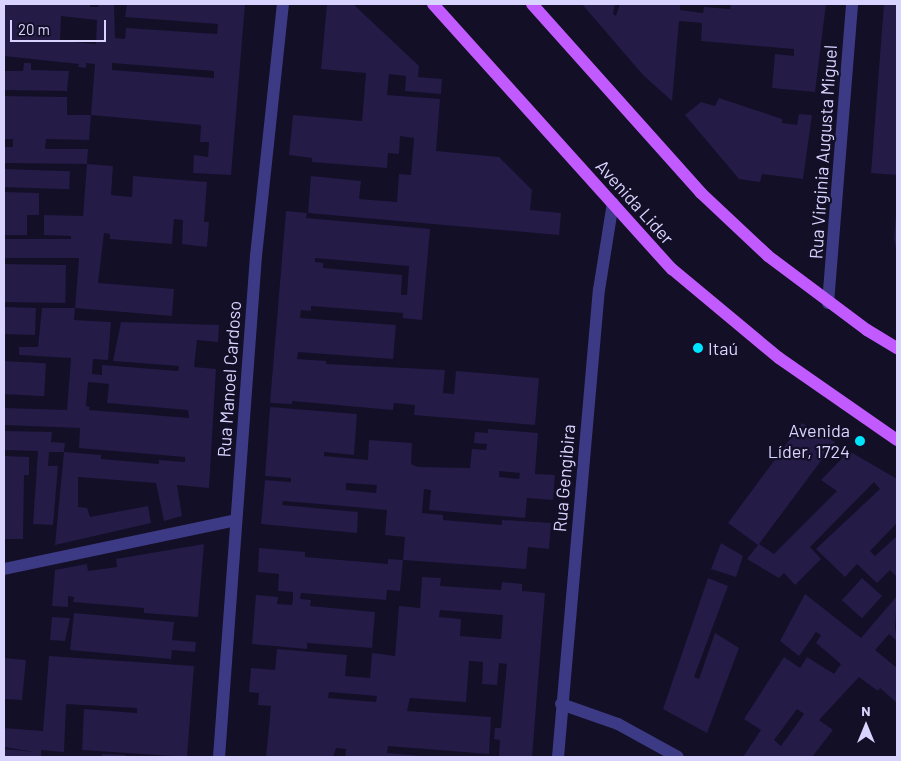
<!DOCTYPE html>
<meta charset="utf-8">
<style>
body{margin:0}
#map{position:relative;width:901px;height:761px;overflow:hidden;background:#130f26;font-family:Barlow,sans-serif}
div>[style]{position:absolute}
.building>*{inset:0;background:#241b47;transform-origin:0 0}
.minor>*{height:12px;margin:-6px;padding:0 6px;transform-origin:6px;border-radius:6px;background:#3d3a85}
.major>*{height:12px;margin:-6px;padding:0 6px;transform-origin:6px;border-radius:6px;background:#c25bff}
.dots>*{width:14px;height:14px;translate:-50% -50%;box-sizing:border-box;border:2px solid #130f26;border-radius:50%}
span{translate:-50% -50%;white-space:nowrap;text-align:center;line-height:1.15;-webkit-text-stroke:4.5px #130f26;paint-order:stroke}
.street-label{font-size:18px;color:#d9d4ff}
.poi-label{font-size:18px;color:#d9d4ff}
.left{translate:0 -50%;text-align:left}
.right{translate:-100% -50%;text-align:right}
.frame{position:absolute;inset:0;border:5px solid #d9d4ff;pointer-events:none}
.north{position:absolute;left:841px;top:701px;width:50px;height:50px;-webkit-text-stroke:4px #130f26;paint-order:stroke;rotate:0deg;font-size:14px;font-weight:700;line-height:20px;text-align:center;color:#d9d4ff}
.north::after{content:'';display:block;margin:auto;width:18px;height:22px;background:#d9d4ff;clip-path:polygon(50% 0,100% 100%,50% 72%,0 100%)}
.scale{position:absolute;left:10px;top:20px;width:96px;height:22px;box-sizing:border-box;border:2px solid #d9d4ff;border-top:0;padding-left:6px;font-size:15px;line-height:18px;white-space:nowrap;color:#d9d4ff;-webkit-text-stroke:4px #130f26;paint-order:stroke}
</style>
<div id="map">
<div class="building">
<div style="clip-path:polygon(evenodd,4px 4px,90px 4px,90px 7px,98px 7px,99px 4px,114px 4px,115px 38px,125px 39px,126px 28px,217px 34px,218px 24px,125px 17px,127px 4px,245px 4px,231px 175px,193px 173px,194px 155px,208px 157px,209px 142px,200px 142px,201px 125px,91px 115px,95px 64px,86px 63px,86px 68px,78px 67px,79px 64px,4px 56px,4px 4px,61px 16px,97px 20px,96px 44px,60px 41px,61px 16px,4px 4px,112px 63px,214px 71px,214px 78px,112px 70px,112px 63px)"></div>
<div style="clip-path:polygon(327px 4px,353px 4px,419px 66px,418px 77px,442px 79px,441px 94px,405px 91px,406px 76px,389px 74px,387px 95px,440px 99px,436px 151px,499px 157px,532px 190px,530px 210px,561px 213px,559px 235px,308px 213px,311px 176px,361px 181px,359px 199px,397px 202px,399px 174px,411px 175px,414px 138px,400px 136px,399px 154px,388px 153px,387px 168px,312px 162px,312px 158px,289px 155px,293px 115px,362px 121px,366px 73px,321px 69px)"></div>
<div style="clip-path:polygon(582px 4px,615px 4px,613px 14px,616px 16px,620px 4px,680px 4px,680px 10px,703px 13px,704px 7px,730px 9px,731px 4px,826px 4px,815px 92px,772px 88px,775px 54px,794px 56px,794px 49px,701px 41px,702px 23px,679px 21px,672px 101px,643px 75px)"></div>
<div style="clip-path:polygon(884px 4px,897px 4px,897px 175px,871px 173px)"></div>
<div style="clip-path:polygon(24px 63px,31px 63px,31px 70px,69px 71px,67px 91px,4px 90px,4px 71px,23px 71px)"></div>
<div style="clip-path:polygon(4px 96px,67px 97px,67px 115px,91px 115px,89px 140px,46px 139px,45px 149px,88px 149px,87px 164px,113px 166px,111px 195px,132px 197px,133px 176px,207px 182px,204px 222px,209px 222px,207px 247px,182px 244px,183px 220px,174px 219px,172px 244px,110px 239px,110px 234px,104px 233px,98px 283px,174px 289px,172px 316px,75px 308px,79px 258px,4px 258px,4px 239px,71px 239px,71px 236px,44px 235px,44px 215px,83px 216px,87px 164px,4px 163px,4px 147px,13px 147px,13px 139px,4px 139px)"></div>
<div style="clip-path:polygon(719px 98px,782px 119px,782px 123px,797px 125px,799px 114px,812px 115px,803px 179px,762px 174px,760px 182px,739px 179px,685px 115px,701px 102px,715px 106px)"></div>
<div style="left:4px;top:169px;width:66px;height:18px;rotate:2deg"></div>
<div style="clip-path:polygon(4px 192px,39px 193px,39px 215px,27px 215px,27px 235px,4px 235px)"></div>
<div style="clip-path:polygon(evenodd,286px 211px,307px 213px,306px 218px,430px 229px,422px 320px,403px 318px,403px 313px,311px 306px,311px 311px,301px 310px,300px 318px,396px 325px,393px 359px,298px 352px,297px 359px,326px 361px,326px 364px,445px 370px,443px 393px,454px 394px,456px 371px,539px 378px,535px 425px,414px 415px,415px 405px,394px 403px,393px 410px,292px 401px,292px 404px,270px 403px,286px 211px,315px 258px,409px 266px,407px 295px,401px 295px,402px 275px,323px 268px,323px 263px,315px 262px,315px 258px)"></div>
<div style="clip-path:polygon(896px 215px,897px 215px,896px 249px,894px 238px)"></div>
<div style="left:4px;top:264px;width:62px;height:38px;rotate:1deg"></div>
<div style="left:4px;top:307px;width:32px;height:27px;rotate:2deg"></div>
<div style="clip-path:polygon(evenodd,42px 308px,75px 308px,74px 320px,111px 322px,108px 360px,93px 359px,92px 374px,102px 375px,102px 365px,178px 371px,179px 366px,113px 361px,121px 322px,219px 325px,218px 342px,197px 340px,194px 367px,216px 369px,209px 488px,177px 485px,182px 516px,164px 521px,156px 483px,78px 477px,78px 507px,87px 508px,90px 517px,148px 506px,151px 523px,55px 545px,64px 452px,101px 455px,101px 459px,159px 464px,159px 460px,185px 462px,185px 457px,79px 448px,80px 428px,4px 425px,4px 408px,67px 410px,71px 358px,19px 355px,19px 347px,38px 347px,42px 308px,88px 382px,109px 384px,107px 403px,188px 410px,189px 418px,89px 410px,90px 407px,86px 406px,88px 382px)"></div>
<div style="left:4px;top:361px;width:42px;height:33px;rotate:3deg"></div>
<div style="clip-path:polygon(evenodd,270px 407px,357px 414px,354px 455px,324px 452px,324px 456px,368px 460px,369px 440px,412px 443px,411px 464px,418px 467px,470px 468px,472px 449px,486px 450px,487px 444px,474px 443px,475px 432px,488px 433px,488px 429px,538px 433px,535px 474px,555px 475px,553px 500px,527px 498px,525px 518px,429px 510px,431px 490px,424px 489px,422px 513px,443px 515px,443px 520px,502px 525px,502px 520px,551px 523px,549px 549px,528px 547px,526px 569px,403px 560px,400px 591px,387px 590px,386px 600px,301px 593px,300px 599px,311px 600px,310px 606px,375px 612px,372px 648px,307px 643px,307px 649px,252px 644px,256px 595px,278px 597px,277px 604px,292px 605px,293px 598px,293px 592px,278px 591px,279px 574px,258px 572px,259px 548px,305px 552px,305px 557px,388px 564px,388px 559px,403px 560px,405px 537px,385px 535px,387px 510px,344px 506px,283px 501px,282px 505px,358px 512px,357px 533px,261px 524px,265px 480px,291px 482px,291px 478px,265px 476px,270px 407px,499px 471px,520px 473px,519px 479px,499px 477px,499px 471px,270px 407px,346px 483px,377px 485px,376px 493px,346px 490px,346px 483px)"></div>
<div style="clip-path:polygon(802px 423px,835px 442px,759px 544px,774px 554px,837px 491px,821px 480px,849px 451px,897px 479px,897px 523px,870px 551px,875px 556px,897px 536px,897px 577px,890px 570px,877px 583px,857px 564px,845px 577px,816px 549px,880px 489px,874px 482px,810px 547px,821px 559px,795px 585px,784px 573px,779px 578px,747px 559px,758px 545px,728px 523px)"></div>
<div style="clip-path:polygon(4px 431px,52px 432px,51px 442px,65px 443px,64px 452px,49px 452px,48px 466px,58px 466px,53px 525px,33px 524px,38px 451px,4px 450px)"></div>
<div style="clip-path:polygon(4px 456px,29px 457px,29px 475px,24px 475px,23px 539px,4px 539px)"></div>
<div style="clip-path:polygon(721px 543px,743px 556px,736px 577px,711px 569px)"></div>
<div style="clip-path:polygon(204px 544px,198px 617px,144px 613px,144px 608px,73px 602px,74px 597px,68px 596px,68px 607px,52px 606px,55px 570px,87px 564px,88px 571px,117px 567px,116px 559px)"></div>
<div style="clip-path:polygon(evenodd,422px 577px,441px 578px,440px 586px,501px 590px,502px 582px,522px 584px,522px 591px,545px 593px,532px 757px,499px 757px,500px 740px,494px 739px,495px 728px,501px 728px,507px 664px,499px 663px,497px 685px,482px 684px,483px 662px,469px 661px,466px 702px,410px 698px,407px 711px,491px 717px,489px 754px,388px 746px,387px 753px,432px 757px,345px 757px,346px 749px,336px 748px,333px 757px,266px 757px,271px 706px,258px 705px,259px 693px,249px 692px,251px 668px,275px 670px,277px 649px,347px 655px,345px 676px,370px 678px,372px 653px,395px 656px,399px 606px,420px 608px,422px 577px,440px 610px,503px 615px,501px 639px,460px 636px,461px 619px,439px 617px,440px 610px,422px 577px,329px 692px,377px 696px,376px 702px,328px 698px,329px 692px)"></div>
<div style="clip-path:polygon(708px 578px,728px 586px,694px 677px,699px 679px,715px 633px,739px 648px,707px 733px,663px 709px)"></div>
<div style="left:862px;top:578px;width:27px;height:30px;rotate:42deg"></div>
<div style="clip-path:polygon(evenodd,805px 594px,861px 638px,897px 596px,895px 627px,897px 641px,889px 634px,875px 650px,897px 668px,897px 703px,880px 688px,878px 691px,859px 677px,819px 720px,833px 730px,812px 757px,743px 757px,761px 730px,744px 719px,784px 657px,800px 668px,807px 657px,834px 674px,841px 664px,816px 643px,821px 635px,816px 632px,799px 656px,780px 641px,805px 594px,797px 709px,804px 714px,781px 746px,774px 740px,797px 709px)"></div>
<div style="clip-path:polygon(74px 613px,174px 622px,172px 640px,196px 642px,195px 652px,172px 650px,171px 659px,70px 650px)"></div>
<div style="clip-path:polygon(52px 617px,70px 618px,65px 641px,50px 640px)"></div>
<div style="clip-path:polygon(49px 656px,194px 666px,187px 757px,82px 750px,84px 709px,137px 713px,137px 708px,66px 704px,64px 752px,41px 750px,41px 757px,4px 757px,4px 749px,35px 752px,4px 747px,4px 728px,43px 731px)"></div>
<div style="clip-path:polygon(4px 658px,26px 660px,22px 700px,4px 699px)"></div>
<div style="clip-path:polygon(102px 754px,125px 755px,125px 757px,102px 757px)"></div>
</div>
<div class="minor">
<div style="left:828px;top:303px;width:300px;rotate:-85.4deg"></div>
<div style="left:4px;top:569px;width:237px;rotate:-11.9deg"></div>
<div style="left:561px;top:704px;width:60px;rotate:19.3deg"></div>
<div style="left:618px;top:724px;width:68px;rotate:28.8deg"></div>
<div style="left:219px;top:757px;width:502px;rotate:-85.78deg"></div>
<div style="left:256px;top:256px;width:253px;rotate:-83.9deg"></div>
<div style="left:558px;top:757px;width:469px;rotate:-85deg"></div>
<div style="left:599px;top:290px;width:88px;rotate:-80.9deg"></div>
</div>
<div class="major">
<div style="left:433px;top:4px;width:357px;rotate:48deg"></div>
<div style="left:672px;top:269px;width:139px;rotate:39.8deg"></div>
<div style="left:779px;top:358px;width:144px;rotate:34.8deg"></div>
<div style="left:532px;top:4px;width:254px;rotate:48.2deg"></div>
<div style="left:701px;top:193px;width:92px;rotate:43.2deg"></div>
<div style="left:768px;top:256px;width:124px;rotate:36.8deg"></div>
<div style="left:867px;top:330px;width:35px;rotate:31deg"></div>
</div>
<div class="dots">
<div style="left:698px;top:348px;background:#00e5ff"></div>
<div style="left:860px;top:441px;background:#00e5ff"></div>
</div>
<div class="street-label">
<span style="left:823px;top:152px;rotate:-86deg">Rua Virginia Augusta Miguel</span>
<span style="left:635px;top:202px;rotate:48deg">Avenida Lider</span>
<span style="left:229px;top:379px;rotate:-86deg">Rua Manoel Cardoso</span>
<span style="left:564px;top:478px;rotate:-85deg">Rua Gengibira</span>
</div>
<div class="poi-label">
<span class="left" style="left:708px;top:348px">Itaú</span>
<span class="right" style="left:850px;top:441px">Avenida<br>Líder, 1724</span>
</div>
<div class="frame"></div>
<div class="north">N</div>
<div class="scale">20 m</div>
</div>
